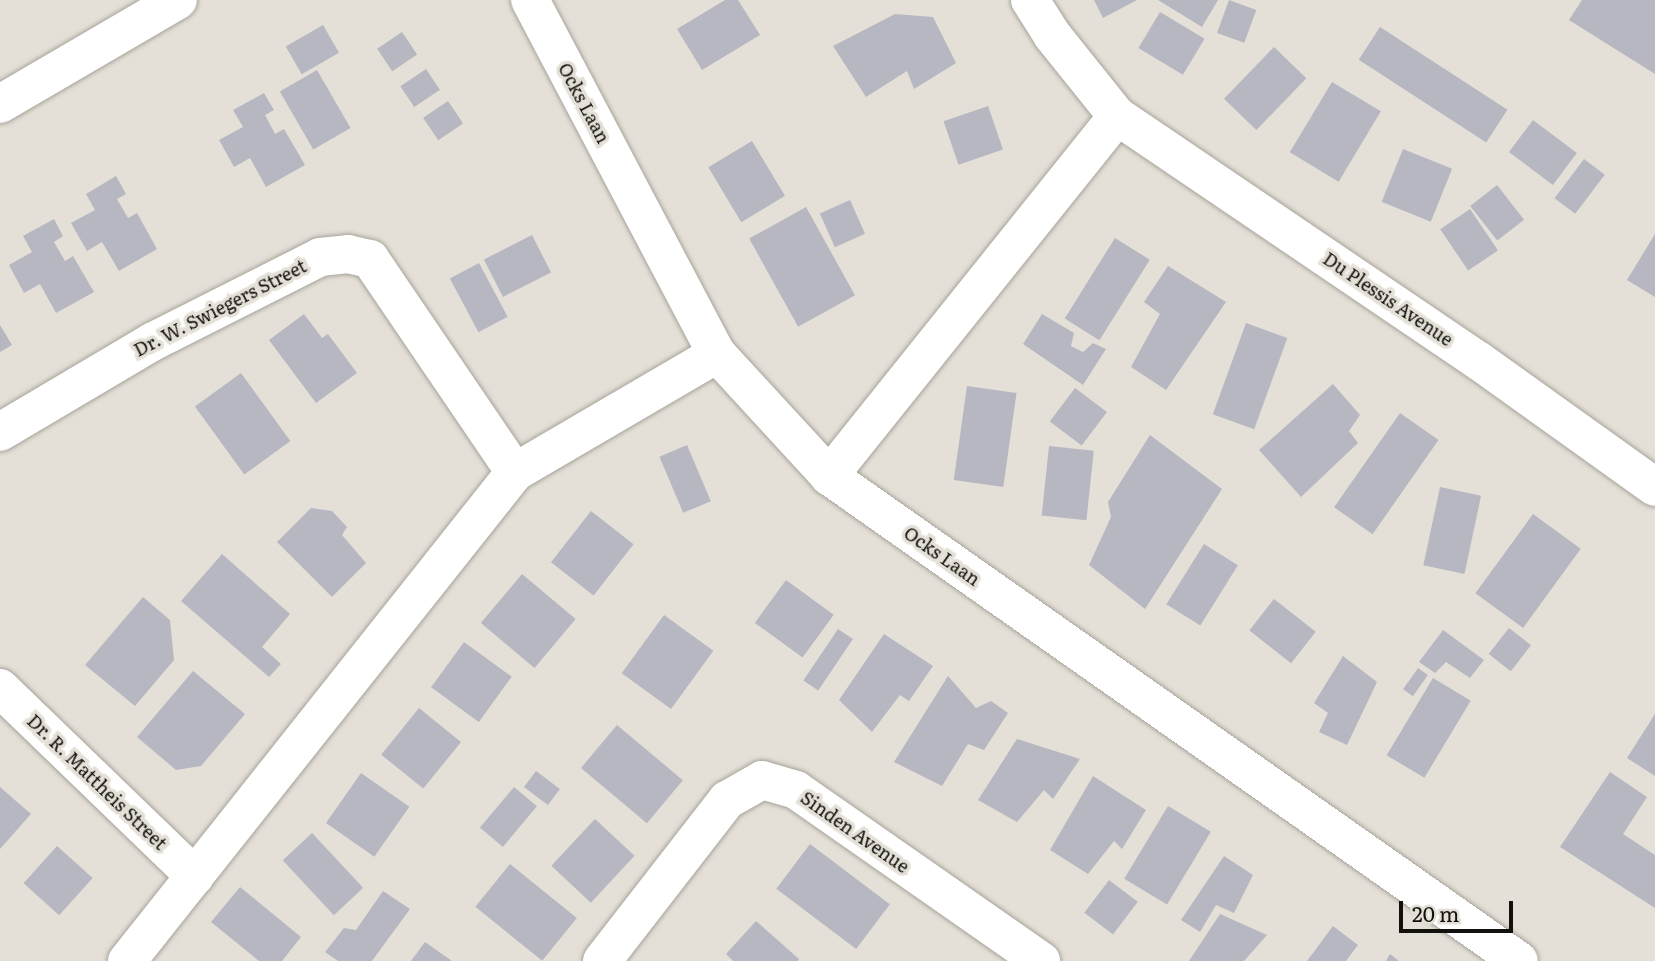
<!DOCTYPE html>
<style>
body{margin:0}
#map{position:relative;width:1655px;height:961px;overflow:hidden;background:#e4e0d7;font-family:Literata,serif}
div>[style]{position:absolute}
.building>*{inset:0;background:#b6b7c1;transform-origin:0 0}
.roads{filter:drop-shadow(0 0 2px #a7a39a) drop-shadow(0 0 2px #a7a39a)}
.minor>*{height:38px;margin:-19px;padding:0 19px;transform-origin:19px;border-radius:19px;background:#fff}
.tertiary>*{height:38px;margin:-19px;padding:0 19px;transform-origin:19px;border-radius:19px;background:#fff}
span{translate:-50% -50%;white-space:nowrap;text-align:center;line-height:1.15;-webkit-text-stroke:7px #e4e0d7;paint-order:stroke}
.street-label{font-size:18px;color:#12110d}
.scale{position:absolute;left:1399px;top:901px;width:114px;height:32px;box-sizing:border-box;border:4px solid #12110d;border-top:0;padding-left:9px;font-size:21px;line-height:24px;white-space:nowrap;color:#12110d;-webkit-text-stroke:5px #e4e0d7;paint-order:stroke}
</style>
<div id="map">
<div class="building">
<div style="clip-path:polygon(725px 0,738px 0,760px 35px,702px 70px,677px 29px)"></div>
<div style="clip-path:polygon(1094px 0,1137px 0,1103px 18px)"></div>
<div style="clip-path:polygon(1158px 0,1218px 0,1202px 27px)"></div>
<div style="left:1229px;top:0;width:29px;height:35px;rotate:20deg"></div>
<div style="clip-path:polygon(1582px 0,1655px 0,1655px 74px,1569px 20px)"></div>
<div style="left:1160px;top:12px;width:52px;height:42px;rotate:31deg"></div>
<div style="clip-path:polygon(895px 14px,933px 17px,956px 63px,914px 89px,907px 71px,866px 97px,833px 46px)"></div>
<div style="left:323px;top:25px;width:32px;height:43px;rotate:60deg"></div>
<div style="left:1380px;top:27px;width:152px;height:39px;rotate:33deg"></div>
<div style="left:402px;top:32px;width:27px;height:30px;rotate:56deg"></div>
<div style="left:1274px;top:47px;width:45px;height:72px;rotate:44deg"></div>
<div style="left:426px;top:69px;width:25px;height:31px;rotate:56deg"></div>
<div style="left:317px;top:70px;width:67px;height:43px;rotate:60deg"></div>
<div style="left:1332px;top:82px;width:57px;height:82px;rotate:31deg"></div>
<div style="clip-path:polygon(264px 93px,274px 110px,265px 115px,275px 134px,284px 129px,305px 165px,266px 187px,250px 158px,234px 167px,219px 140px,243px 127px,233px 110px)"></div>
<div style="left:448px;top:101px;width:27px;height:30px;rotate:56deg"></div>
<div style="left:988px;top:106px;width:46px;height:47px;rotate:71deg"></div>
<div style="left:1533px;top:120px;width:55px;height:40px;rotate:37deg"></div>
<div style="left:752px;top:141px;width:64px;height:51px;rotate:59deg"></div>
<div style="left:1403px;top:149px;width:53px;height:57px;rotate:22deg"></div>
<div style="left:1584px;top:159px;width:26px;height:49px;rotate:37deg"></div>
<div style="clip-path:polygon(116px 176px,126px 194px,117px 199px,128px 218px,137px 213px,157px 249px,119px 271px,102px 242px,87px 251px,71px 223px,95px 210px,86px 194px)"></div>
<div style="left:1497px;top:185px;width:44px;height:34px;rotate:52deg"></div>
<div style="left:850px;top:200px;width:37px;height:33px;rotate:66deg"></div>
<div style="left:806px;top:207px;width:101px;height:65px;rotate:61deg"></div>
<div style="left:1470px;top:209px;width:50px;height:36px;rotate:56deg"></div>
<div style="clip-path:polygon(54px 219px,63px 236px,54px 242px,65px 261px,73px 256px,94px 292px,56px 313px,40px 284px,24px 293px,9px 265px,32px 252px,23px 236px)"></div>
<div style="clip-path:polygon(1655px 234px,1655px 297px,1627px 280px)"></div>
<div style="left:532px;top:235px;width:42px;height:54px;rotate:63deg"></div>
<div style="left:1115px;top:238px;width:41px;height:95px;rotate:32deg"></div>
<div style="left:479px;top:263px;width:61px;height:33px;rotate:62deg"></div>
<div style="clip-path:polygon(1168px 266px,1226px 302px,1166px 390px,1131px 367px,1160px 314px,1144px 302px)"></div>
<div style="clip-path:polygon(304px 314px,322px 338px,328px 334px,357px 373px,316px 403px,269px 340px)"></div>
<div style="clip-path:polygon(1042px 314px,1074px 333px,1071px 346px,1083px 352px,1093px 343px,1106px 349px,1083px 385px,1023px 344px)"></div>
<div style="left:1246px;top:323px;width:44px;height:97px;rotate:20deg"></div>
<div style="clip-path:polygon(0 325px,12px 345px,0 352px)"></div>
<div style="left:241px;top:373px;width:84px;height:57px;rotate:54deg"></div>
<div style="clip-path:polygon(1333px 384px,1360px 415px,1349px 431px,1358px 443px,1301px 497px,1259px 450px)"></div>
<div style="left:967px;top:386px;width:50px;height:95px;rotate:8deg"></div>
<div style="left:1075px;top:388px;width:40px;height:42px;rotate:37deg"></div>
<div style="left:1400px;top:413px;width:47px;height:115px;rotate:35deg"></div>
<div style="clip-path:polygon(1150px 435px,1222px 489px,1145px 609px,1089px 565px,1111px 517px,1108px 502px)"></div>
<div style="left:687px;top:445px;width:61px;height:30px;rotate:67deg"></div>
<div style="left:1049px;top:446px;width:45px;height:70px;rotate:6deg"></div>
<div style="left:1440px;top:487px;width:42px;height:80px;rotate:12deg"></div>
<div style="clip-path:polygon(311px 508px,332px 511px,347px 527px,342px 535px,366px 563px,332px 597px,277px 542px)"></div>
<div style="left:591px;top:511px;width:54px;height:65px;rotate:38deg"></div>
<div style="left:1533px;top:514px;width:59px;height:98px;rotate:36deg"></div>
<div style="left:1204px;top:544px;width:40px;height:71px;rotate:32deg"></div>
<div style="clip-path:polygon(222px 554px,290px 614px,262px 647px,281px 664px,269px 677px,181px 601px)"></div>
<div style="left:522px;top:574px;width:70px;height:64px;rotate:40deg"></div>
<div style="left:786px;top:580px;width:59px;height:53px;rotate:36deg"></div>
<div style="clip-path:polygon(143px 597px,170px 620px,174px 660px,135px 706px,85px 665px)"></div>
<div style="left:1274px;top:599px;width:53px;height:40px;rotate:38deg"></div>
<div style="left:664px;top:615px;width:61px;height:72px;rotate:36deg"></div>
<div style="left:1509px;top:628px;width:28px;height:33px;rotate:38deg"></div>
<div style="left:838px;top:629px;width:18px;height:62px;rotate:34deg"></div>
<div style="clip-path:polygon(1443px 630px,1484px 660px,1470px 678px,1446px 662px,1435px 673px,1419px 662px)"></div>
<div style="clip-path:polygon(884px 634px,933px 666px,909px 701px,900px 695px,872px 732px,839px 700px)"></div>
<div style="left:464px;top:642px;width:59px;height:56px;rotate:36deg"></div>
<div style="clip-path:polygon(1343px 656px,1377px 682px,1347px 745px,1319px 732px,1328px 713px,1314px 703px)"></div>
<div style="left:1418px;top:668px;width:12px;height:26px;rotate:35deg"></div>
<div style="clip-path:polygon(193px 671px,245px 714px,201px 766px,176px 770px,137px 737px)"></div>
<div style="clip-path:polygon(948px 676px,976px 708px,991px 701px,1008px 713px,984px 750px,968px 744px,942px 786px,894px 762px)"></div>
<div style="left:1433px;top:678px;width:44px;height:90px;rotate:31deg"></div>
<div style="left:419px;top:708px;width:54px;height:60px;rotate:39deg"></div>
<div style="clip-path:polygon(1655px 714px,1655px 776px,1627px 758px)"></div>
<div style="left:617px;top:725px;width:86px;height:56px;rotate:40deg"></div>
<div style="clip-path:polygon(1017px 739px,1080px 759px,1053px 799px,1044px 790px,1017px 822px,978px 800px)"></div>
<div style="left:536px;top:771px;width:30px;height:20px;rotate:37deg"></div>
<div style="clip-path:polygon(1610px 772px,1647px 797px,1623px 834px,1655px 855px,1655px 908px,1560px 847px)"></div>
<div style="left:361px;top:773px;width:59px;height:61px;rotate:35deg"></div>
<div style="clip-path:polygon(1093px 776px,1146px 810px,1122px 849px,1114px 841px,1088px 874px,1050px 850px)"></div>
<div style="clip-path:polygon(0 787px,31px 814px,0 849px)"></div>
<div style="left:514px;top:787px;width:30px;height:53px;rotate:40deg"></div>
<div style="left:1168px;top:806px;width:50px;height:85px;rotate:31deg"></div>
<div style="left:595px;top:819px;width:54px;height:64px;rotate:43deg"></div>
<div style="left:312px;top:833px;width:75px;height:40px;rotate:47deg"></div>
<div style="left:810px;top:844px;width:100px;height:56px;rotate:37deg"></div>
<div style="left:57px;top:846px;width:48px;height:50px;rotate:42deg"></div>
<div style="clip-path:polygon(1224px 856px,1253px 875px,1234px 913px,1216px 905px,1200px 932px,1181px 920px)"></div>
<div style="left:510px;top:864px;width:86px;height:55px;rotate:39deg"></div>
<div style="left:1109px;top:880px;width:36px;height:41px;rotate:37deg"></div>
<div style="clip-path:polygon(240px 887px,301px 937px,282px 961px,259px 961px,211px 922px)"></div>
<div style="clip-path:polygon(383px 891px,410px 909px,372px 961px,338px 961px,325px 952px,344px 928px,356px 930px)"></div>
<div style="clip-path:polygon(1220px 914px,1267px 935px,1244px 961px,1189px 961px)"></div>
<div style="clip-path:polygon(756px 921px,799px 959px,798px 961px,733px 961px,726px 954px)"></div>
<div style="clip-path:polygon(1333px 926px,1358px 945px,1346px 961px,1307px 961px)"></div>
<div style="clip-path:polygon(425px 942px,452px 961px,411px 961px)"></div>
<div style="clip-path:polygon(1390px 954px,1399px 961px,1386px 961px)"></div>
</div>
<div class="roads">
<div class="minor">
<div style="left:530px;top:0;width:400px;rotate:62.2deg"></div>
<div style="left:717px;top:354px;width:166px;rotate:47.4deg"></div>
<div style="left:829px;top:476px;width:843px;rotate:35.1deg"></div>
<div style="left:1030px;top:0;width:41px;rotate:57.8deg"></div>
<div style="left:1052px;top:35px;width:104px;rotate:51.3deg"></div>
<div style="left:1117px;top:116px;width:437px;rotate:34.1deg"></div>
<div style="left:1479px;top:361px;width:216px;rotate:35.6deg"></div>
<div style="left:0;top:432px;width:177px;rotate:-30.6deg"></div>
<div style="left:152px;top:342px;width:188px;rotate:-26.8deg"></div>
<div style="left:320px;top:257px;width:28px;rotate:-6deg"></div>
<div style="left:348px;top:254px;width:23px;rotate:13deg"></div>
<div style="left:370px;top:259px;width:258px;rotate:55.8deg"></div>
<div style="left:829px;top:476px;width:461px;rotate:-51.3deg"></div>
<div style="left:0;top:688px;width:271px;rotate:44deg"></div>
<div style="left:127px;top:961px;width:624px;rotate:-51.57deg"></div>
<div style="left:515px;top:472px;width:234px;rotate:-30.3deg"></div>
<div style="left:602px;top:961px;width:204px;rotate:-52.2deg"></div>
<div style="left:727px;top:800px;width:40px;rotate:-29.7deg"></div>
<div style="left:762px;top:780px;width:35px;rotate:16deg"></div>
<div style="left:796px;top:790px;width:299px;rotate:34.9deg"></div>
</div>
<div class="tertiary">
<div style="left:0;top:104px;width:206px;rotate:-30.3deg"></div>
</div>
</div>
<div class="street-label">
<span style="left:584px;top:103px;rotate:62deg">Ocks Laan</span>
<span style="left:1388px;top:299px;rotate:34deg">Du Plessis Avenue</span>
<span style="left:220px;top:308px;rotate:-27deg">Dr. W. Swiegers Street</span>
<span style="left:942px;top:556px;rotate:35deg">Ocks Laan</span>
<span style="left:97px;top:782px;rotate:44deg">Dr. R. Mattheis Street</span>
<span style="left:855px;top:832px;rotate:35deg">Sinden Avenue</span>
</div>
<div class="scale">20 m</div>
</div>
